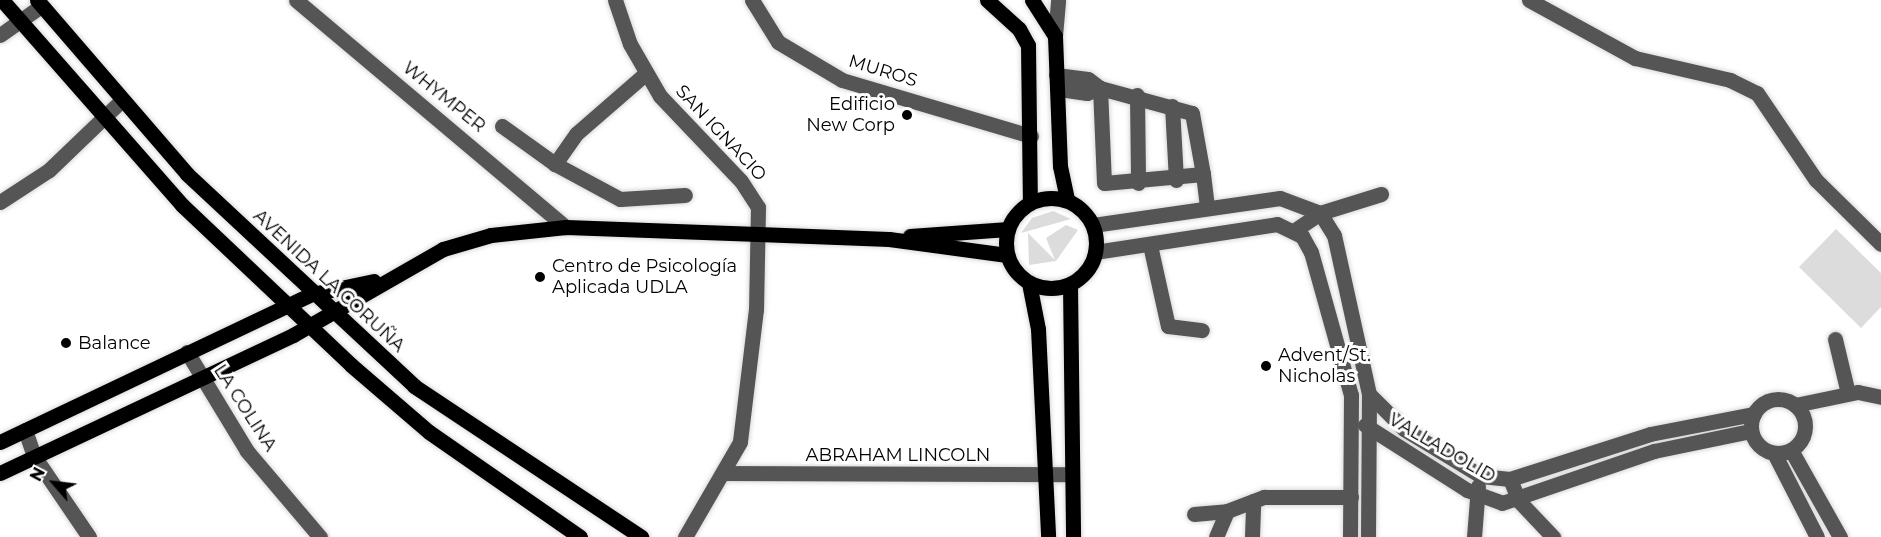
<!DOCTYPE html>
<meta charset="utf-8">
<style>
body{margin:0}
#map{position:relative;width:1881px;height:537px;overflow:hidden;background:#fff;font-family:Montserrat,sans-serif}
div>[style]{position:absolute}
.green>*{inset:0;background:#dcdcdc}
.roads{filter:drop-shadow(0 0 2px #dbdbdb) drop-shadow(0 0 2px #dbdbdb)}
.minor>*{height:15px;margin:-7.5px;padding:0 7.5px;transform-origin:7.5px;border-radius:7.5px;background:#555}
.minor>.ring{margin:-7.5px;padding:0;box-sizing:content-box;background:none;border:15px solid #555;border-radius:50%}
.major>*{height:15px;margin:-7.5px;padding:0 7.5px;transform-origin:7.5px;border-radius:7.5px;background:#000}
.major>.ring{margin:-7.5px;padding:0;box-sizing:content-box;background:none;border:15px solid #000;border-radius:50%}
.dots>*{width:16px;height:16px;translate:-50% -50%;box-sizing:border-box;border:3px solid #fff;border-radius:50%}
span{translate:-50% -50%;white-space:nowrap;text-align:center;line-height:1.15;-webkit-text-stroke:6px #fff;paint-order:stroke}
.street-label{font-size:18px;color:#000}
.poi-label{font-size:18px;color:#000}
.right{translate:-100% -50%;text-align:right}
.left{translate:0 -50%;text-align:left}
.north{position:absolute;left:24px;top:453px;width:60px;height:60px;-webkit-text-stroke:4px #fff;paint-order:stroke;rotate:298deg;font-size:16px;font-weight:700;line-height:24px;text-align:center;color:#000}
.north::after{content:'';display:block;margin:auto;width:21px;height:27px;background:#000;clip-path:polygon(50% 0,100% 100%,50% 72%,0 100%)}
</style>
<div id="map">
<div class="green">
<div style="clip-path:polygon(1053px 211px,1071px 219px,1021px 233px,1032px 218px)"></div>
<div style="clip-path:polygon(1066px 225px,1078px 230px,1056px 261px,1029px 265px,1028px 233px,1055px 260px,1046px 238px)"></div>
<div style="clip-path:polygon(1836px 229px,1881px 273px,1881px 307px,1861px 328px,1799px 267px)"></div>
</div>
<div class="roads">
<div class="minor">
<div style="left:296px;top:0;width:353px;rotate:40.1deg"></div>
<div style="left:615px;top:0;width:46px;rotate:71.2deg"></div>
<div style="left:630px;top:44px;width:60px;rotate:60deg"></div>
<div style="left:660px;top:96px;width:117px;rotate:46.4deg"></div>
<div style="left:741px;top:181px;width:31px;rotate:57deg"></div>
<div style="left:758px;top:207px;width:102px;rotate:91.1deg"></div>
<div style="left:756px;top:309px;width:134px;rotate:96.9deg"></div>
<div style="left:740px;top:442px;width:110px;rotate:120.1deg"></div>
<div style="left:752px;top:0;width:49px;rotate:58.2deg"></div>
<div style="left:778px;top:42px;width:74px;rotate:30.7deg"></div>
<div style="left:842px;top:80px;width:197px;rotate:16.5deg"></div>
<div style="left:1529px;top:0;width:121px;rotate:28.7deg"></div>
<div style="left:1635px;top:58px;width:98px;rotate:13deg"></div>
<div style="left:1730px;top:80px;width:30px;rotate:26deg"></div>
<div style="left:1757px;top:93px;width:105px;rotate:55.9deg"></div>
<div style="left:1816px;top:180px;width:91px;rotate:44.6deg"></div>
<div style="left:0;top:35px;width:50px;rotate:-35.3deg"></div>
<div style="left:1055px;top:36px;width:36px;rotate:-85deg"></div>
<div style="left:645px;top:74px;width:91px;rotate:139deg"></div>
<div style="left:576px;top:134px;width:37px;rotate:125deg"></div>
<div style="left:555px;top:164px;width:74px;rotate:28.3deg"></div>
<div style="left:620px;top:199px;width:65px;rotate:-3.5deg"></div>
<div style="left:1056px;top:75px;width:32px;rotate:7deg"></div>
<div style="left:1088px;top:79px;width:15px;rotate:37deg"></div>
<div style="left:1100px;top:88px;width:95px;rotate:15.2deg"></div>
<div style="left:1192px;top:113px;width:62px;rotate:79.8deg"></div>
<div style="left:1203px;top:174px;width:99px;rotate:174.8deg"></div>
<div style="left:1104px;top:183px;width:95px;rotate:-92.4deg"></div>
<div style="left:1100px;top:88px;width:14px;rotate:159deg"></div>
<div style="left:1087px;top:93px;width:30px;rotate:-172deg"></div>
<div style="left:1137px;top:95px;width:88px;rotate:89.3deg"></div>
<div style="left:1172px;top:106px;width:74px;rotate:86.9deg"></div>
<div style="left:502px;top:126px;width:65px;rotate:35.6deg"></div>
<div style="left:1203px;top:174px;width:34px;rotate:83deg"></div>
<div style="left:0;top:202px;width:59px;rotate:-33.1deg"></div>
<div style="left:49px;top:170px;width:98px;rotate:-43.8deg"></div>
<div style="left:1093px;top:225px;width:189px;rotate:-8.2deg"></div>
<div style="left:1280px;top:198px;width:43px;rotate:20.6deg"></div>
<div style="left:1320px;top:213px;width:26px;rotate:58deg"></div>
<div style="left:1334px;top:235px;width:163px;rotate:77.6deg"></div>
<div style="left:1369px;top:394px;width:143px;rotate:90.4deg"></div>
<div style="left:1295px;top:230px;width:30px;rotate:-34deg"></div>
<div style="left:1320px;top:213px;width:64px;rotate:-17.3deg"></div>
<div style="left:1150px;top:245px;width:83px;rotate:77.5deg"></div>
<div style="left:1168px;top:326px;width:34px;rotate:7deg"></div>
<div style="left:1095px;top:252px;width:184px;rotate:-8.7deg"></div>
<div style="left:1277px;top:224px;width:28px;rotate:26deg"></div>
<div style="left:1302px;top:236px;width:18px;rotate:61deg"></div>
<div style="left:1311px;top:252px;width:148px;rotate:74.4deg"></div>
<div style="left:1351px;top:395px;width:142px;rotate:90.4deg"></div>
<div style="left:1835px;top:339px;width:56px;rotate:76.5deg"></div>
<div style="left:187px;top:352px;width:116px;rotate:58.8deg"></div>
<div style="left:247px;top:451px;width:113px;rotate:49.7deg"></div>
<div style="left:1369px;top:394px;width:49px;rotate:45deg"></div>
<div style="left:1404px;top:429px;width:90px;rotate:31.4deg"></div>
<div style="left:1481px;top:476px;width:29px;rotate:6deg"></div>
<div style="left:1510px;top:479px;width:147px;rotate:-17.8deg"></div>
<div style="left:1650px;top:434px;width:106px;rotate:-10.9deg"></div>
<div class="ring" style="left:1751px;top:399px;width:39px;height:39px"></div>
<div style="left:1795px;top:405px;width:64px;rotate:-11.7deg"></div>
<div style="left:1858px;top:392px;width:24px;rotate:12deg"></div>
<div style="left:1365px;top:425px;width:121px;rotate:32.5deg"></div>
<div style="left:1467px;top:490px;width:37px;rotate:20deg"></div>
<div style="left:1502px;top:503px;width:161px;rotate:-18.9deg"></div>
<div style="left:1654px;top:451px;width:99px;rotate:-11.7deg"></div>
<div style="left:25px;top:430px;width:28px;rotate:71deg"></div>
<div style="left:34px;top:456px;width:98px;rotate:55.8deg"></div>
<div style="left:1791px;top:450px;width:100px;rotate:60.6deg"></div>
<div style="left:1774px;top:453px;width:94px;rotate:62.9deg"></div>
<div style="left:725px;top:473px;width:346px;rotate:0.2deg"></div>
<div style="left:1510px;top:479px;width:24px;rotate:68deg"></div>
<div style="left:1519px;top:501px;width:50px;rotate:46.6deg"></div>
<div style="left:1194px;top:514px;width:33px;rotate:-5deg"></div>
<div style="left:1216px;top:537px;width:28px;rotate:-67deg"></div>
<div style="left:1227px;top:511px;width:40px;rotate:-21deg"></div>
<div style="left:1264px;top:497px;width:87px"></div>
<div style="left:1252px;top:537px;width:36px;rotate:-88deg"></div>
<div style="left:1474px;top:537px;width:51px;rotate:-85.5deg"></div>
</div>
<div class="major">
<div style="left:2px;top:0;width:273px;rotate:48.7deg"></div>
<div style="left:182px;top:205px;width:233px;rotate:43.4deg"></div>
<div style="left:351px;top:365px;width:103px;rotate:40.7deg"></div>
<div style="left:429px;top:432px;width:184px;rotate:34.8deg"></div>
<div style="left:37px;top:0;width:230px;rotate:49.2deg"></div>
<div style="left:187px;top:174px;width:311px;rotate:43deg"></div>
<div style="left:414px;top:386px;width:273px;rotate:33.6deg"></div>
<div style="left:987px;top:0;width:43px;rotate:42.2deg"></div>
<div style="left:1019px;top:29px;width:18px;rotate:61deg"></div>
<div style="left:1028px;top:45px;width:158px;rotate:89.3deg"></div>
<div style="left:1032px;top:0;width:43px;rotate:57.4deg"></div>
<div style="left:1055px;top:36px;width:130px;rotate:87.8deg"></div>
<div style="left:1060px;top:166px;width:35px;rotate:78deg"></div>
<div class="ring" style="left:1006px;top:198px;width:75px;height:75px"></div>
<div style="left:910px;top:236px;width:98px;rotate:-4.1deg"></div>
<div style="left:1029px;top:283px;width:47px;rotate:78.9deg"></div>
<div style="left:1038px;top:329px;width:208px;rotate:87.2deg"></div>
<div style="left:1070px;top:284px;width:253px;rotate:89.3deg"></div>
<div style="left:0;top:442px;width:345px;rotate:-25.4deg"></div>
<div style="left:312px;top:294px;width:63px;rotate:-11.8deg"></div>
<div style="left:0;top:473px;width:324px;rotate:-25.2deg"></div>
<div style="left:293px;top:335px;width:173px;rotate:-29.8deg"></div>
<div style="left:443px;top:249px;width:50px;rotate:-16.3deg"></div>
<div style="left:491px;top:235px;width:75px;rotate:-6.1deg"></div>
<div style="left:566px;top:227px;width:192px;rotate:2.1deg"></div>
<div style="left:758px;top:234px;width:131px;rotate:2.2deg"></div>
<div style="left:889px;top:239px;width:119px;rotate:7.7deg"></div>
</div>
</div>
<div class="dots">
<div style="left:907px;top:115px;background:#000"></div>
<div style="left:540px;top:277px;background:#000"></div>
<div style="left:66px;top:343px;background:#000"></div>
<div style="left:1266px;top:366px;background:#000"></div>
</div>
<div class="street-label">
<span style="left:883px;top:71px;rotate:17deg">MUROS</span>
<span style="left:444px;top:97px;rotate:39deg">WHYMPER</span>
<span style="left:721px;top:133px;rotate:47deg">SAN IGNACIO</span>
<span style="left:329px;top:281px;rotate:43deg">AVENIDA LA CORUÑA</span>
<span style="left:245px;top:408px;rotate:57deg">LA COLINA</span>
<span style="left:1442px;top:448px;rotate:30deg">VALLADOLID</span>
<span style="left:898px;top:455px">ABRAHAM LINCOLN</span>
</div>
<div class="poi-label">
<span class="right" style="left:895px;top:115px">Edificio<br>New Corp</span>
<span class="left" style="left:552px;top:277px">Centro de Psicología<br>Aplicada UDLA</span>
<span class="left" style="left:78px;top:343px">Balance</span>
<span class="left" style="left:1278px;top:366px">Advent/St.<br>Nicholas</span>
</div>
<div class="north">N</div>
</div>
